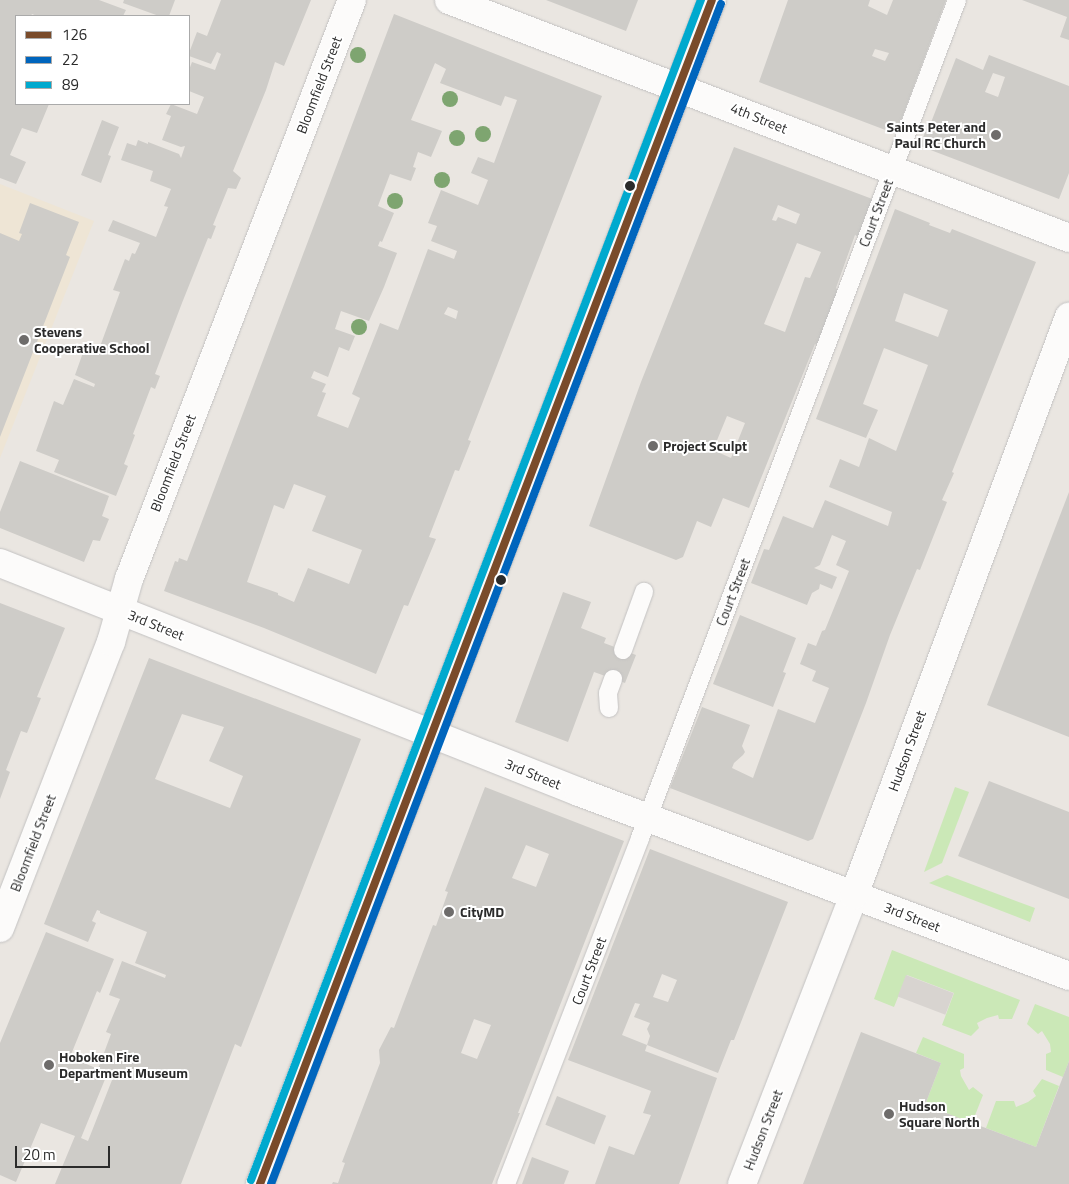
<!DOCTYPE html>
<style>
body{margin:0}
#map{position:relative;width:1069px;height:1184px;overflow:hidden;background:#eae6e1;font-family:"Titillium Web",sans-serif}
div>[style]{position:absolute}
.education>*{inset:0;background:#eee5d5}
.green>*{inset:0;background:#cbe8b7}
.plaza>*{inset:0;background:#d8d4d0;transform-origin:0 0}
.building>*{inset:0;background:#ceccc8;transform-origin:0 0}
.roads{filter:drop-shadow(0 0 1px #c3c2c2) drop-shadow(0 0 1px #c3c2c2)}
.service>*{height:18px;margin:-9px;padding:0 9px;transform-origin:9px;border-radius:9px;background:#fcfbfa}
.minor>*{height:28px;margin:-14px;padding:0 14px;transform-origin:14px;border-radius:14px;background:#fcfbfa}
.tertiary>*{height:28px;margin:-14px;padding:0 14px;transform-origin:14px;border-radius:14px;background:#fcfbfa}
.secondary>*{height:28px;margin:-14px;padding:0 14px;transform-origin:14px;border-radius:14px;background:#fcfbfa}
.bus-1>*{height:8px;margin:-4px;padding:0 4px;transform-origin:4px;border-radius:4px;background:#7a4b2a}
.bus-2>*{height:8px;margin:-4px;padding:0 4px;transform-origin:4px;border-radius:4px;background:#0065bd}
.bus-3>*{height:8px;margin:-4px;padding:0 4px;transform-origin:4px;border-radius:4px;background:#00a9ce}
.trees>*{width:16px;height:16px;margin:-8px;border-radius:50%;background:#7ea570}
.dots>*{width:14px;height:14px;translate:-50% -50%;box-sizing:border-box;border:2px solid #fff;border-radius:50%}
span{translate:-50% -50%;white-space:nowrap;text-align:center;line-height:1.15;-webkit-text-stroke:4px #fff;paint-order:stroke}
.street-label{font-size:14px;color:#2b2b2b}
.poi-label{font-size:14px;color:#2b2b2b;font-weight:700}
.right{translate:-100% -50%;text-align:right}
.left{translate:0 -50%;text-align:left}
.legend{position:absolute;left:15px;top:15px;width:175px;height:90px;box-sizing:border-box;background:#fff;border:1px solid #aaa;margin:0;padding:6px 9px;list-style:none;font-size:15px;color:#2b2b2b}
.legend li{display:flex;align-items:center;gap:10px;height:25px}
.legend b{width:25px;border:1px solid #aaa}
.scale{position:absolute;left:15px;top:1146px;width:95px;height:22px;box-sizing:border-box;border:2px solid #2b2b2b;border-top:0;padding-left:6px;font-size:15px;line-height:18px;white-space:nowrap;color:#2b2b2b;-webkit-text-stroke:4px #fff;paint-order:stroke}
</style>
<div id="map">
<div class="education">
<div style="clip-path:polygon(0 184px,94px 221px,0 458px)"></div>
</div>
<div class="green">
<div style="clip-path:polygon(955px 787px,969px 792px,942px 863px,924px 872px)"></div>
<div style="clip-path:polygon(947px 875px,1035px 908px,1030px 922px,929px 883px)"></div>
<div style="clip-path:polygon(892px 950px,1020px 1000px,1012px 1019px,999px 1019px,998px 1015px,987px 1018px,977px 1023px,979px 1028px,971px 1036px,942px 1025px,954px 993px,907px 975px,894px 1007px,874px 999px)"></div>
<div style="clip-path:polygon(1035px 1004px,1069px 1017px,1069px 1061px,1063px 1077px,1046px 1070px,1046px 1054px,1051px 1052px,1050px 1044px,1042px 1031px,1038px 1034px,1027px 1024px)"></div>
<div style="clip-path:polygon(923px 1037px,964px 1054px,964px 1068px,960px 1070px,961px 1076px,969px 1090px,973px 1087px,983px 1095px,972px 1123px,925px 1105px,941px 1063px,916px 1053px)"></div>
<div style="clip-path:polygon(1042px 1079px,1059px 1086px,1036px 1147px,986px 1128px,996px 1101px,1014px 1101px,1016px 1107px,1028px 1102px,1036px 1096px,1033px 1091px)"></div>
</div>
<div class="plaza">
<div style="left:906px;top:975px;width:51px;height:23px;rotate:21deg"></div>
</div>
<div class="building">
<div style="clip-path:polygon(0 0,99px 0,126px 10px,123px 16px,37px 16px,32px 14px,31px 16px,16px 16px,16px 104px,49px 104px,37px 133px,22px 128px,10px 155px,26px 162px,16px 184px,0 178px)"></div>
<div style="clip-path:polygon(124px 0,175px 0,169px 16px,159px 16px,123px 3px)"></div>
<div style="clip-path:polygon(221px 0,311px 0,284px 66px,275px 62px,266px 90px,233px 171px,241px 178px,236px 189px,228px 188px,213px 225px,216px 226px,211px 239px,208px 238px,182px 303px,155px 374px,160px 376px,155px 389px,151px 387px,133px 434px,135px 435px,124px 464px,128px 466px,116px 496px,54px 472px,59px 460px,36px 451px,54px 401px,63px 405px,74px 379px,94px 387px,95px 384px,75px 375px,85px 347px,98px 352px,120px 292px,113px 290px,125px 259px,129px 261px,132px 253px,135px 254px,140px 243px,108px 231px,113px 220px,156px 237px,168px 207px,164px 206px,171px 189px,150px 181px,153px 171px,121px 160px,127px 143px,136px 146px,138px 140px,148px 144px,148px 142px,179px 154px,181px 158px,185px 146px,181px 147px,162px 140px,171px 116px,166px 114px,171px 104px,197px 114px,204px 97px,189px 91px,189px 70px,192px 62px,215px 70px,221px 54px,217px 52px,211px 64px,189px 56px,189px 53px,197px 32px,207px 36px)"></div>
<div style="clip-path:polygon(546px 0,638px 0,626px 31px)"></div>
<div style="clip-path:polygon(evenodd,788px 0,870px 0,868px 6px,887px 15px,893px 0,946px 0,896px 134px,759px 82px,788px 0,875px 49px,889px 53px,885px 61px,872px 56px,875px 49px)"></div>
<div style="clip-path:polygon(1022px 0,1069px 0,1069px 40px,1060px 37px,1067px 17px)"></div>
<div style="clip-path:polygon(evenodd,394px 14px,602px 96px,468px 440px,471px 441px,459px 471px,455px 470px,429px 537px,436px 539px,408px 606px,404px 605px,376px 674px,264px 628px,164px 591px,175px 561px,178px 562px,179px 558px,187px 561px,394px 14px,435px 63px,446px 69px,440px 83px,501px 106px,505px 96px,517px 100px,494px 163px,478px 157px,471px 173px,488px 180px,478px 205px,441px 190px,428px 223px,437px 226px,431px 241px,457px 251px,454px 259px,428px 249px,398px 330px,380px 323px,352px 394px,360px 398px,348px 428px,317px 416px,326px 393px,322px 392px,326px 384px,311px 378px,314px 371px,328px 377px,339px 347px,349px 351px,355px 336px,335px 329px,341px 311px,369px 321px,384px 287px,397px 253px,378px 246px,380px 241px,382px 242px,394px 213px,378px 206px,390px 174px,411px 181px,416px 168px,413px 167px,418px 152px,431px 157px,442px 131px,411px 120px,435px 63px,394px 14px,448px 307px,458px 311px,456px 319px,444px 314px,448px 307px,394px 14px,294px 484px,326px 496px,312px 531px,362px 550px,349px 584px,308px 568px,294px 602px,278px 595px,278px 593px,247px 582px,274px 505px,284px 509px,294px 484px)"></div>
<div style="clip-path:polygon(evenodd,989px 55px,1069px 86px,1069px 173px,1059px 199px,920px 146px,928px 124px,930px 125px,956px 58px,983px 70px,989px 55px,993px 73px,1005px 77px,998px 97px,985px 92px,993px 73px)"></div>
<div style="clip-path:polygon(102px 120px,119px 127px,108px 155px,111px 156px,101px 183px,81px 175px)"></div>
<div style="clip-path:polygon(evenodd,734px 147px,875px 200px,860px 238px,855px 235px,836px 288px,838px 290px,817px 345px,815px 344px,749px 508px,723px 498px,711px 527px,697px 521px,683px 557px,676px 560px,589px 526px,641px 382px,734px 147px,778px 205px,800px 214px,796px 224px,778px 217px,776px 221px,772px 220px,778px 205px,734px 147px,797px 243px,821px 252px,810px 278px,805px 277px,785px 332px,764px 324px,797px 243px,734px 147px,727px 416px,745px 423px,731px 458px,713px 450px,727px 416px)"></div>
<div style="clip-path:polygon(30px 203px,79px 222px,66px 255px,70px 257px,0 437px,0 233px,19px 241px,22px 234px,19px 233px)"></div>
<div style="clip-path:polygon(evenodd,895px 209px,930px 223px,929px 225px,950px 233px,952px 229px,1036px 262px,952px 472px,954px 473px,942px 500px,947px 502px,920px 570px,917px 569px,890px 635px,866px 703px,813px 839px,808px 841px,670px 788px,702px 707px,750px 725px,742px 746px,745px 752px,743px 755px,734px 763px,732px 768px,753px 778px,778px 709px,815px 723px,829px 688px,812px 681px,816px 671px,800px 664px,808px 643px,816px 646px,822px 631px,825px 630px,849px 571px,836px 565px,846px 541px,832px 535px,820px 565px,814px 568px,837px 577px,832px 589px,820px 584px,819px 589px,812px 593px,807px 605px,751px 583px,764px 549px,769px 550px,783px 516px,813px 528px,825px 500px,888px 526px,892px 512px,829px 487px,840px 459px,859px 467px,869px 438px,896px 451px,928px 365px,884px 348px,863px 404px,878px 410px,866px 438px,816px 419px,895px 209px,904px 293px,948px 310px,938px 337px,895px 321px,904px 293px)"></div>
<div style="clip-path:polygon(20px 461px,109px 496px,102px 516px,109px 519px,100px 541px,93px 540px,84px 562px,0 528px,0 512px)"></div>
<div style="clip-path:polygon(1069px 492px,1069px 737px,987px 705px)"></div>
<div style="clip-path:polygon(563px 592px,591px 602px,581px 628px,606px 638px,604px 643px,636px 655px,625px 683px,594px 672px,568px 742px,515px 722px)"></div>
<div style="clip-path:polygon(0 603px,65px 628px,37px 697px,41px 698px,27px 733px,21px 731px,6px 770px,10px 772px,0 799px)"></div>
<div style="clip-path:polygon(740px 615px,796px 638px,783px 672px,786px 673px,773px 707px,713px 684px)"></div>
<div style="clip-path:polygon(evenodd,149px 658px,361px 739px,241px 1047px,235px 1044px,181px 1184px,55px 1184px,75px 1136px,41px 1123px,16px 1182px,0 1175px,0 1043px,46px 932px,114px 959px,100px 993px,97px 991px,70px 1057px,98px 1069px,111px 1034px,106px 1032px,120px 999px,109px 995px,122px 961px,165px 978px,166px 975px,135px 963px,147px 932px,100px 913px,100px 911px,97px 910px,92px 921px,96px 923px,88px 942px,44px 924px,149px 658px,182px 714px,224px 727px,209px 761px,243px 776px,230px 808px,155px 779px,182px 714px,149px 658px,108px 1072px,114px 1075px,88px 1141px,81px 1138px,108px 1072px)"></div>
<div style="clip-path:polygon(989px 781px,1069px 812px,1069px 899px,958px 856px)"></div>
<div style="clip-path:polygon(evenodd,485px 787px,624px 841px,518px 1113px,520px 1113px,492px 1184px,332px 1184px,333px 1182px,338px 1183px,345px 1163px,342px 1162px,380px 1063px,379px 1050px,391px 1027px,394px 1028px,433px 925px,436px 926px,448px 892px,445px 891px,485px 787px,526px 845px,549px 854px,536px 887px,512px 878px,526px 845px,485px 787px,474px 1019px,491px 1025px,477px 1059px,461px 1053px,474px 1019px)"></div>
<div style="clip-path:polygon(evenodd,650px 849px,788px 902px,734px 1040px,731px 1040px,718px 1073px,647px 1045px,650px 1036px,647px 1029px,650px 1023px,634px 1017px,640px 1004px,635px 1003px,622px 1035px,647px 1045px,645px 1051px,717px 1078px,679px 1184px,595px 1184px,609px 1146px,634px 1155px,651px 1115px,643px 1113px,651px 1091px,568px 1060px,650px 849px,662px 974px,677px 980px,668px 1002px,653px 997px,662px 974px)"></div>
<div style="clip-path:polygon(861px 1032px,941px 1063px,925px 1105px,1036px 1147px,1069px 1061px,1069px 1184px,803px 1184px)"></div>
<div style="left:557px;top:1096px;width:53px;height:31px;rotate:22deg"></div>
<div style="clip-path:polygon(532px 1157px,569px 1171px,564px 1184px,522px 1184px)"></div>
</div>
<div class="roads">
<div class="service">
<div style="left:623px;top:650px;width:62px;rotate:-70.1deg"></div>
<div style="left:609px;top:708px;width:15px;rotate:-94deg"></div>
<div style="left:608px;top:693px;width:15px;rotate:-70deg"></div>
<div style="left:506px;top:1184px;width:371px;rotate:-68.8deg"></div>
<div style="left:640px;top:838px;width:896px;rotate:-69.28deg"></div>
</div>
<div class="minor">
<div style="left:0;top:563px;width:623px;rotate:21.58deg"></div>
<div style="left:579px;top:792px;width:523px;rotate:20.58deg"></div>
</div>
<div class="tertiary">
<div style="left:449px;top:0;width:664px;rotate:21deg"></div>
<div style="left:0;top:928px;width:307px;rotate:-68.8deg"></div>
<div style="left:111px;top:642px;width:66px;rotate:-74.1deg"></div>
<div style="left:129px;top:579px;width:620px;rotate:-68.94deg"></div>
<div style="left:742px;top:1184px;width:310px;rotate:-68.8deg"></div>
<div style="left:854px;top:895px;width:617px;rotate:-69.6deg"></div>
</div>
<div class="secondary">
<div style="left:260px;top:1184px;width:1267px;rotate:-69.11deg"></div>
</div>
</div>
<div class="bus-1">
<div style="left:260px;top:1184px;width:1267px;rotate:-69.11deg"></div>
</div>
<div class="bus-2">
<div style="left:271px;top:1184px;width:1263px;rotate:-69.13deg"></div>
</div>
<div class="bus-3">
<div style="left:251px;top:1180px;width:1263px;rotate:-69.13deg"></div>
</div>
<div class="trees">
<div style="left:358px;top:55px"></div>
<div style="left:450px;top:99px"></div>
<div style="left:483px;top:134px"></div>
<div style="left:457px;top:138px"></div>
<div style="left:442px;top:180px"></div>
<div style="left:395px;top:201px"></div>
<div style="left:359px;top:327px"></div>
</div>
<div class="dots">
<div style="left:996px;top:135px;background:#6e6c6b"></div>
<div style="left:630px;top:186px;background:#2b2b2b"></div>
<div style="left:24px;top:340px;background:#6e6c6b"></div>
<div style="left:653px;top:446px;background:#6e6c6b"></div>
<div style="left:501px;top:580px;background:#2b2b2b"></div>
<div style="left:449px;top:912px;background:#6e6c6b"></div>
<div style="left:49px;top:1065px;background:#6e6c6b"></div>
<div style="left:889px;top:1114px;background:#6e6c6b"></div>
</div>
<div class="street-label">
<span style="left:319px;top:85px;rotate:-69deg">Bloomfield Street</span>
<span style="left:759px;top:118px;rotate:22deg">4th Street</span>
<span style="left:876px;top:213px;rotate:-69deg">Court Street</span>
<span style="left:173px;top:463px;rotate:-69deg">Bloomfield Street</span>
<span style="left:733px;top:592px;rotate:-69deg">Court Street</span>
<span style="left:156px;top:625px;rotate:22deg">3rd Street</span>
<span style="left:907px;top:751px;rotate:-70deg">Hudson Street</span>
<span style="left:533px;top:774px;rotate:22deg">3rd Street</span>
<span style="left:33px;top:843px;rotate:-69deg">Bloomfield Street</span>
<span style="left:912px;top:917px;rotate:21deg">3rd Street</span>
<span style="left:589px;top:971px;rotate:-69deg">Court Street</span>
<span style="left:763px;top:1130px;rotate:-69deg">Hudson Street</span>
</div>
<div class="poi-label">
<span class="right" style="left:986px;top:135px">Saints Peter and<br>Paul RC Church</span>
<span class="left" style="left:34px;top:340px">Stevens<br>Cooperative School</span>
<span class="left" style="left:663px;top:446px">Project Sculpt</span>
<span class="left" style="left:460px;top:912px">CityMD</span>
<span class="left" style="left:59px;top:1065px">Hoboken Fire<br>Department Museum</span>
<span class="left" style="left:899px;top:1114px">Hudson<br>Square North</span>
</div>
<ul class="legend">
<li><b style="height:6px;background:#7a4b2a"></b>126</li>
<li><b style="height:6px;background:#0065bd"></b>22</li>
<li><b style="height:6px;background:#00a9ce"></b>89</li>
</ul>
<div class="scale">20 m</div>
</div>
